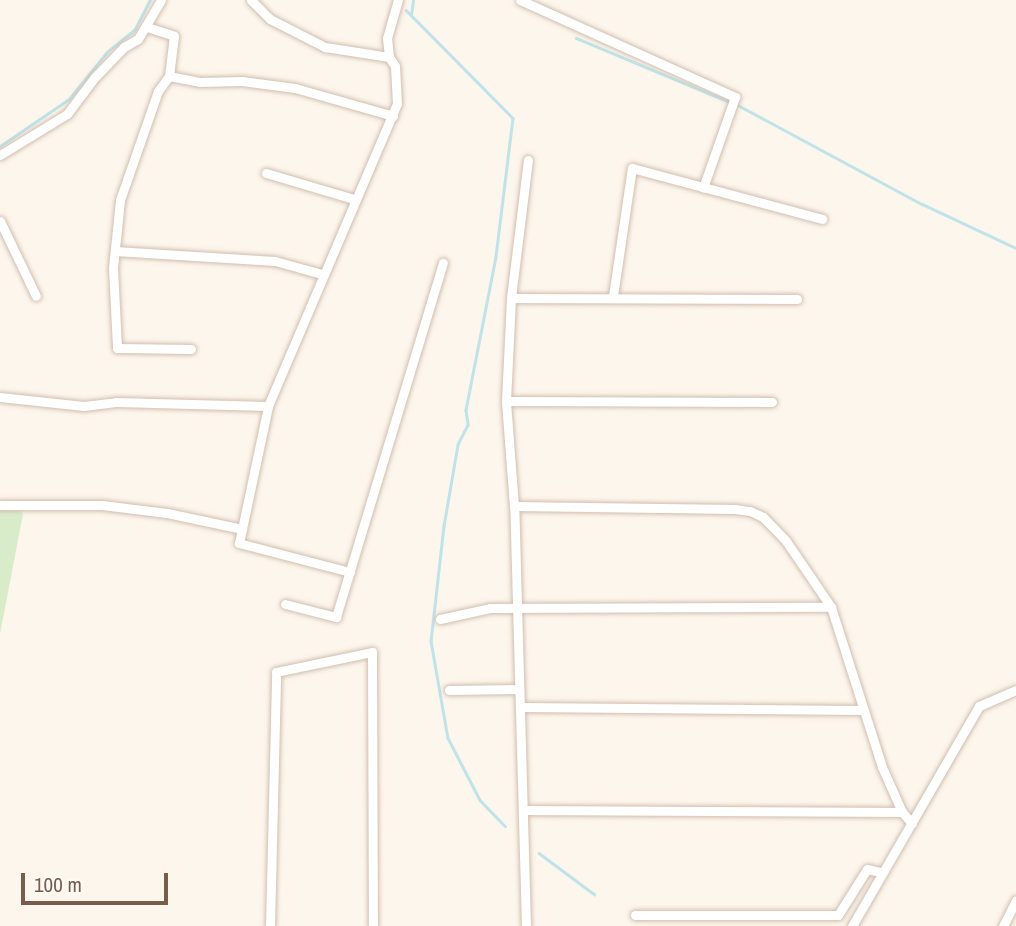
<!DOCTYPE html>
<style>
body{margin:0}
#map{position:relative;width:1016px;height:926px;overflow:hidden;background:#fdf6ec;font-family:"Archivo Narrow",sans-serif}
div>[style]{position:absolute}
.green>*{inset:0;background:#d8ecc9}
.stream>*{height:2.5px;margin:-1.25px;padding:0 1.25px;transform-origin:1.25px;border-radius:1.25px;background:#bfe3e8}
.roads{filter:drop-shadow(0 0 2px #d1beb0) drop-shadow(0 0 2px #d1beb0)}
.minor>*{height:9px;margin:-4.5px;padding:0 4.5px;transform-origin:4.5px;border-radius:4.5px;background:#fff}
span{translate:-50% -50%;white-space:nowrap;text-align:center;line-height:1.15;-webkit-text-stroke:7px #fffaf3;paint-order:stroke}
.scale{position:absolute;left:21px;top:873px;width:147px;height:32px;box-sizing:border-box;border:4px solid #7a5c4d;border-top:0;padding-left:9px;font-size:21px;line-height:24px;white-space:nowrap;color:#7a5c4d;-webkit-text-stroke:5px #fffaf3;paint-order:stroke}
</style>
<div id="map">
<div class="green">
<div style="clip-path:polygon(0 510px,21px 511px,23px 514px,0 634px)"></div>
</div>
<div class="stream">
<div style="left:406px;top:10px;width:152px;rotate:45.3deg"></div>
<div style="left:513px;top:118px;width:140px;rotate:97deg"></div>
<div style="left:496px;top:257px;width:156px;rotate:101.1deg"></div>
<div style="left:466px;top:410px;width:15px;rotate:82deg"></div>
<div style="left:468px;top:425px;width:22px;rotate:117deg"></div>
<div style="left:458px;top:445px;width:82px;rotate:99.8deg"></div>
<div style="left:444px;top:526px;width:116px;rotate:96.4deg"></div>
<div style="left:431px;top:641px;width:98px;rotate:80.1deg"></div>
<div style="left:448px;top:738px;width:70px;rotate:62.7deg"></div>
<div style="left:480px;top:800px;width:36px;rotate:46deg"></div>
<div style="left:411px;top:15px;width:15px;rotate:-82deg"></div>
<div style="left:576px;top:38px;width:167px;rotate:22.6deg"></div>
<div style="left:736px;top:104px;width:211px;rotate:28.3deg"></div>
<div style="left:922px;top:204px;width:104px;rotate:25.1deg"></div>
<div style="left:0;top:146px;width:83px;rotate:-34.3deg"></div>
<div style="left:69px;top:99px;width:60px;rotate:-51deg"></div>
<div style="left:107px;top:52px;width:36px;rotate:-39deg"></div>
<div style="left:135px;top:29px;width:33px;rotate:-63deg"></div>
<div style="left:539px;top:853px;width:69px;rotate:36.7deg"></div>
</div>
<div class="roads">
<div class="minor">
<div style="left:251px;top:0;width:27px;rotate:45deg"></div>
<div style="left:270px;top:19px;width:62px;rotate:27deg"></div>
<div style="left:325px;top:47px;width:65px;rotate:8.9deg"></div>
<div style="left:520px;top:0;width:236px;rotate:24.3deg"></div>
<div style="left:735px;top:97px;width:96px;rotate:109.4deg"></div>
<div style="left:147px;top:27px;width:28px;rotate:18deg"></div>
<div style="left:174px;top:36px;width:40px;rotate:97.1deg"></div>
<div style="left:169px;top:76px;width:19px;rotate:126deg"></div>
<div style="left:158px;top:91px;width:115px;rotate:109.2deg"></div>
<div style="left:120px;top:200px;width:68px;rotate:95.9deg"></div>
<div style="left:113px;top:268px;width:80px;rotate:87.1deg"></div>
<div style="left:117px;top:348px;width:74px;rotate:0.8deg"></div>
<div style="left:169px;top:76px;width:32px;rotate:11deg"></div>
<div style="left:200px;top:82px;width:42px;rotate:-1.4deg"></div>
<div style="left:242px;top:81px;width:53px;rotate:7.5deg"></div>
<div style="left:295px;top:88px;width:102px;rotate:15.9deg"></div>
<div style="left:0;top:155px;width:79px;rotate:-31.5deg"></div>
<div style="left:67px;top:114px;width:46px;rotate:-52.9deg"></div>
<div style="left:95px;top:77px;width:42px;rotate:-46deg"></div>
<div style="left:124px;top:47px;width:16px;rotate:-30deg"></div>
<div style="left:138px;top:39px;width:45px;rotate:-59.5deg"></div>
<div style="left:266px;top:173px;width:92px;rotate:16.5deg"></div>
<div style="left:0;top:221px;width:83px;rotate:64.4deg"></div>
<div style="left:115px;top:251px;width:160px;rotate:3.6deg"></div>
<div style="left:275px;top:261px;width:49px;rotate:15.5deg"></div>
<div style="left:613px;top:296px;width:129px;rotate:-81.6deg"></div>
<div style="left:632px;top:168px;width:197px;rotate:15deg"></div>
<div style="left:511px;top:298px;width:286px;rotate:0.2deg"></div>
<div style="left:0;top:397px;width:84px;rotate:6.1deg"></div>
<div style="left:84px;top:406px;width:32px;rotate:-7deg"></div>
<div style="left:116px;top:402px;width:152px;rotate:1.5deg"></div>
<div style="left:506px;top:401px;width:266px;rotate:0.2deg"></div>
<div style="left:0;top:505px;width:102px"></div>
<div style="left:102px;top:505px;width:65px;rotate:7deg"></div>
<div style="left:167px;top:513px;width:77px;rotate:12deg"></div>
<div style="left:514px;top:506px;width:221px;rotate:0.8deg"></div>
<div style="left:735px;top:509px;width:15px;rotate:8deg"></div>
<div style="left:750px;top:511px;width:14px;rotate:25deg"></div>
<div style="left:763px;top:517px;width:33px;rotate:46deg"></div>
<div style="left:786px;top:541px;width:80px;rotate:55.7deg"></div>
<div style="left:831px;top:607px;width:168px;rotate:72.3deg"></div>
<div style="left:882px;top:767px;width:49px;rotate:66deg"></div>
<div style="left:902px;top:812px;width:15px;rotate:48deg"></div>
<div style="left:350px;top:572px;width:115px;rotate:-165.4deg"></div>
<div style="left:239px;top:543px;width:140px;rotate:-78deg"></div>
<div style="left:268px;top:406px;width:328px;rotate:-66.9deg"></div>
<div style="left:397px;top:104px;width:38px;rotate:-93deg"></div>
<div style="left:395px;top:66px;width:11px;rotate:-124deg"></div>
<div style="left:389px;top:57px;width:19px;rotate:-96deg"></div>
<div style="left:387px;top:38px;width:40px;rotate:-74deg"></div>
<div style="left:285px;top:604px;width:53px;rotate:14.3deg"></div>
<div style="left:336px;top:617px;width:370px;rotate:-73.2deg"></div>
<div style="left:440px;top:619px;width:51px;rotate:-12.4deg"></div>
<div style="left:490px;top:608px;width:341px;rotate:-0.2deg"></div>
<div style="left:449px;top:690px;width:70px;rotate:-0.8deg"></div>
<div style="left:521px;top:707px;width:341px;rotate:0.5deg"></div>
<div style="left:523px;top:810px;width:379px;rotate:0.3deg"></div>
<div style="left:635px;top:915px;width:203px"></div>
<div style="left:838px;top:915px;width:54px;rotate:-57.8deg"></div>
<div style="left:867px;top:869px;width:13px;rotate:13deg"></div>
<div style="left:270px;top:926px;width:254px;rotate:-88.6deg"></div>
<div style="left:276px;top:672px;width:98px;rotate:-11.8deg"></div>
<div style="left:372px;top:652px;width:274px;rotate:89.8deg"></div>
<div style="left:526px;top:926px;width:420px;rotate:-91.6deg"></div>
<div style="left:514px;top:506px;width:105px;rotate:-94.4deg"></div>
<div style="left:506px;top:401px;width:103px;rotate:-87.2deg"></div>
<div style="left:511px;top:298px;width:139px;rotate:-83deg"></div>
<div style="left:852px;top:926px;width:254px;rotate:-60deg"></div>
<div style="left:979px;top:706px;width:40px;rotate:-23.4deg"></div>
<div style="left:1003px;top:926px;width:29px;rotate:-63deg"></div>
</div>
</div>
<div class="scale">100 m</div>
</div>
